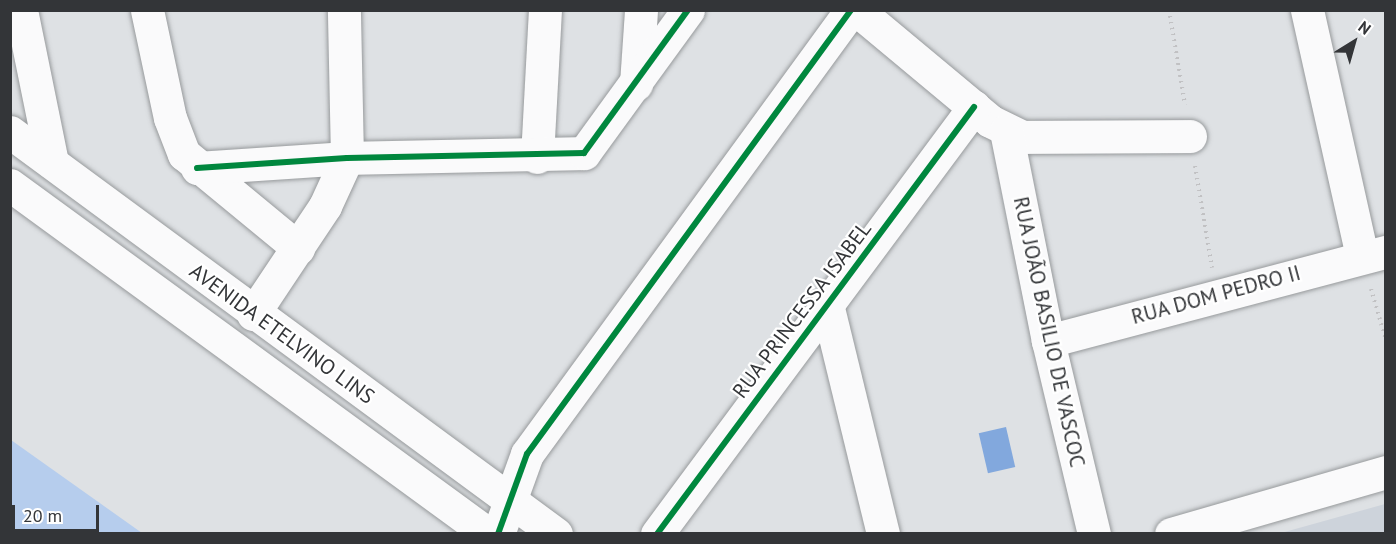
<!DOCTYPE html>
<meta charset="utf-8">
<style>
body{margin:0}
#map{position:relative;width:1396px;height:544px;overflow:hidden;background:#dee1e4;font-family:"PT Sans",sans-serif}
div>[style]{position:absolute}
.built>*{inset:0;background:#cdd3db}
.green>*{inset:0;background:#b6cded}
.water>*{inset:0;background:#82a8dd;transform-origin:0 0}
.path>*{height:4px;margin-top:-2px;transform-origin:0;background:repeating-linear-gradient(90deg,#c1c1c3 0 1.5px,transparent 0 6px)}
.roads{filter:drop-shadow(0 0 2px #979a9c) drop-shadow(0 0 2px #979a9c)}
.minor>*{height:33px;margin:-16.5px;padding:0 16.5px;transform-origin:16.5px;border-radius:16.5px;background:#fafafb}
.major>*{height:33px;margin:-16.5px;padding:0 16.5px;transform-origin:16.5px;border-radius:16.5px;background:#fafafb}
.cycleway>*{height:6px;margin:-3px;padding:0 3px;transform-origin:3px;border-radius:3px;background:#00873e}
span{translate:-50% -50%;white-space:nowrap;text-align:center;line-height:1.15;-webkit-text-stroke:4.5px #fff;paint-order:stroke}
.street-label{font-size:21px;color:#333538}
.frame{position:absolute;inset:0;border:12px solid #333538;pointer-events:none}
.north{position:absolute;left:1324px;top:12px;width:60px;height:60px;-webkit-text-stroke:4px #fff;paint-order:stroke;rotate:37deg;font-size:16px;font-weight:700;line-height:24px;text-align:center;color:#333538}
.north::after{content:'';display:block;margin:auto;width:21px;height:27px;background:#333538;clip-path:polygon(50% 0,100% 100%,50% 72%,0 100%)}
.scale{position:absolute;left:12px;top:505px;width:87px;height:27px;box-sizing:border-box;border:3px solid #333538;border-top:0;padding-left:8px;font-size:18px;line-height:21px;white-space:nowrap;color:#333538;-webkit-text-stroke:4px #fff;paint-order:stroke}
</style>
<div id="map">
<div class="built">
<div style="clip-path:polygon(1385px 504px,1385px 533px,1281px 533px)"></div>
</div>
<div class="green">
<div style="clip-path:polygon(11px 440px,142px 533px,11px 533px)"></div>
</div>
<div class="water">
<div style="left:1006px;top:427px;width:41px;height:28px;rotate:77deg"></div>
</div>
<div class="path">
<div style="left:1169px;top:10px;width:96px;rotate:80.4deg"></div>
<div style="left:1195px;top:166px;width:103px;rotate:80.5deg"></div>
<div style="left:1371px;top:289px;width:53px;rotate:73.6deg"></div>
</div>
<div class="roads">
<div class="minor">
<div style="left:21px;top:10px;width:155px;rotate:78.5deg"></div>
<div style="left:147px;top:10px;width:110px;rotate:78deg"></div>
<div style="left:170px;top:118px;width:39px;rotate:69deg"></div>
<div style="left:184px;top:154px;width:148px;rotate:39.5deg"></div>
<div style="left:857px;top:10px;width:173px;rotate:39.8deg"></div>
<div style="left:990px;top:121px;width:37px;rotate:26deg"></div>
<div style="left:1023px;top:137px;width:167px;rotate:-0.3deg"></div>
<div style="left:1307px;top:10px;width:252px;rotate:77.4deg"></div>
<div style="left:636px;top:84px;width:74px;rotate:-86.1deg"></div>
<div style="left:1006px;top:131px;width:214px;rotate:78.7deg"></div>
<div style="left:1048px;top:341px;width:198px;rotate:76.6deg"></div>
<div style="left:537px;top:157px;width:147px;rotate:-86.9deg"></div>
<div style="left:197px;top:168px;width:150px;rotate:-3.8deg"></div>
<div style="left:347px;top:158px;width:237px;rotate:-1.2deg"></div>
<div style="left:584px;top:153px;width:177px;rotate:-54deg"></div>
<div style="left:827px;top:304px;width:237px;rotate:76.3deg"></div>
<div style="left:253px;top:314px;width:130px;rotate:-56.3deg"></div>
<div style="left:325px;top:206px;width:53px;rotate:-65.4deg"></div>
<div style="left:347px;top:158px;width:148px;rotate:-91.2deg"></div>
<div style="left:1048px;top:341px;width:350px;rotate:-14.8deg"></div>
<div style="left:498px;top:534px;width:85px;rotate:-70.1deg"></div>
<div style="left:527px;top:454px;width:550px;rotate:-53.88deg"></div>
<div style="left:657px;top:534px;width:532px;rotate:-53.41deg"></div>
<div style="left:1171px;top:534px;width:224px;rotate:-16.1deg"></div>
</div>
<div class="major">
<div style="left:10px;top:132px;width:678px;rotate:36.36deg"></div>
<div style="left:10px;top:185px;width:592px;rotate:36.13deg"></div>
</div>
</div>
<div class="cycleway">
<div style="left:197px;top:168px;width:150px;rotate:-3.8deg"></div>
<div style="left:347px;top:158px;width:237px;rotate:-1.2deg"></div>
<div style="left:584px;top:153px;width:177px;rotate:-54deg"></div>
<div style="left:498px;top:534px;width:85px;rotate:-70.1deg"></div>
<div style="left:527px;top:454px;width:550px;rotate:-53.88deg"></div>
<div style="left:657px;top:534px;width:532px;rotate:-53.41deg"></div>
</div>
<div class="street-label">
<span style="left:1216px;top:295px;rotate:-15deg">RUA DOM PEDRO II</span>
<span style="left:802px;top:310px;rotate:-53deg">RUA PRINCESSA ISABEL</span>
<span style="left:1049px;top:332px;rotate:78deg">RUA JOÃO BASILIO DE VASCOC</span>
<span style="left:282px;top:334px;rotate:36deg">AVENIDA ETELVINO LINS</span>
</div>
<div class="frame"></div>
<div class="north">N</div>
<div class="scale">20 m</div>
</div>
